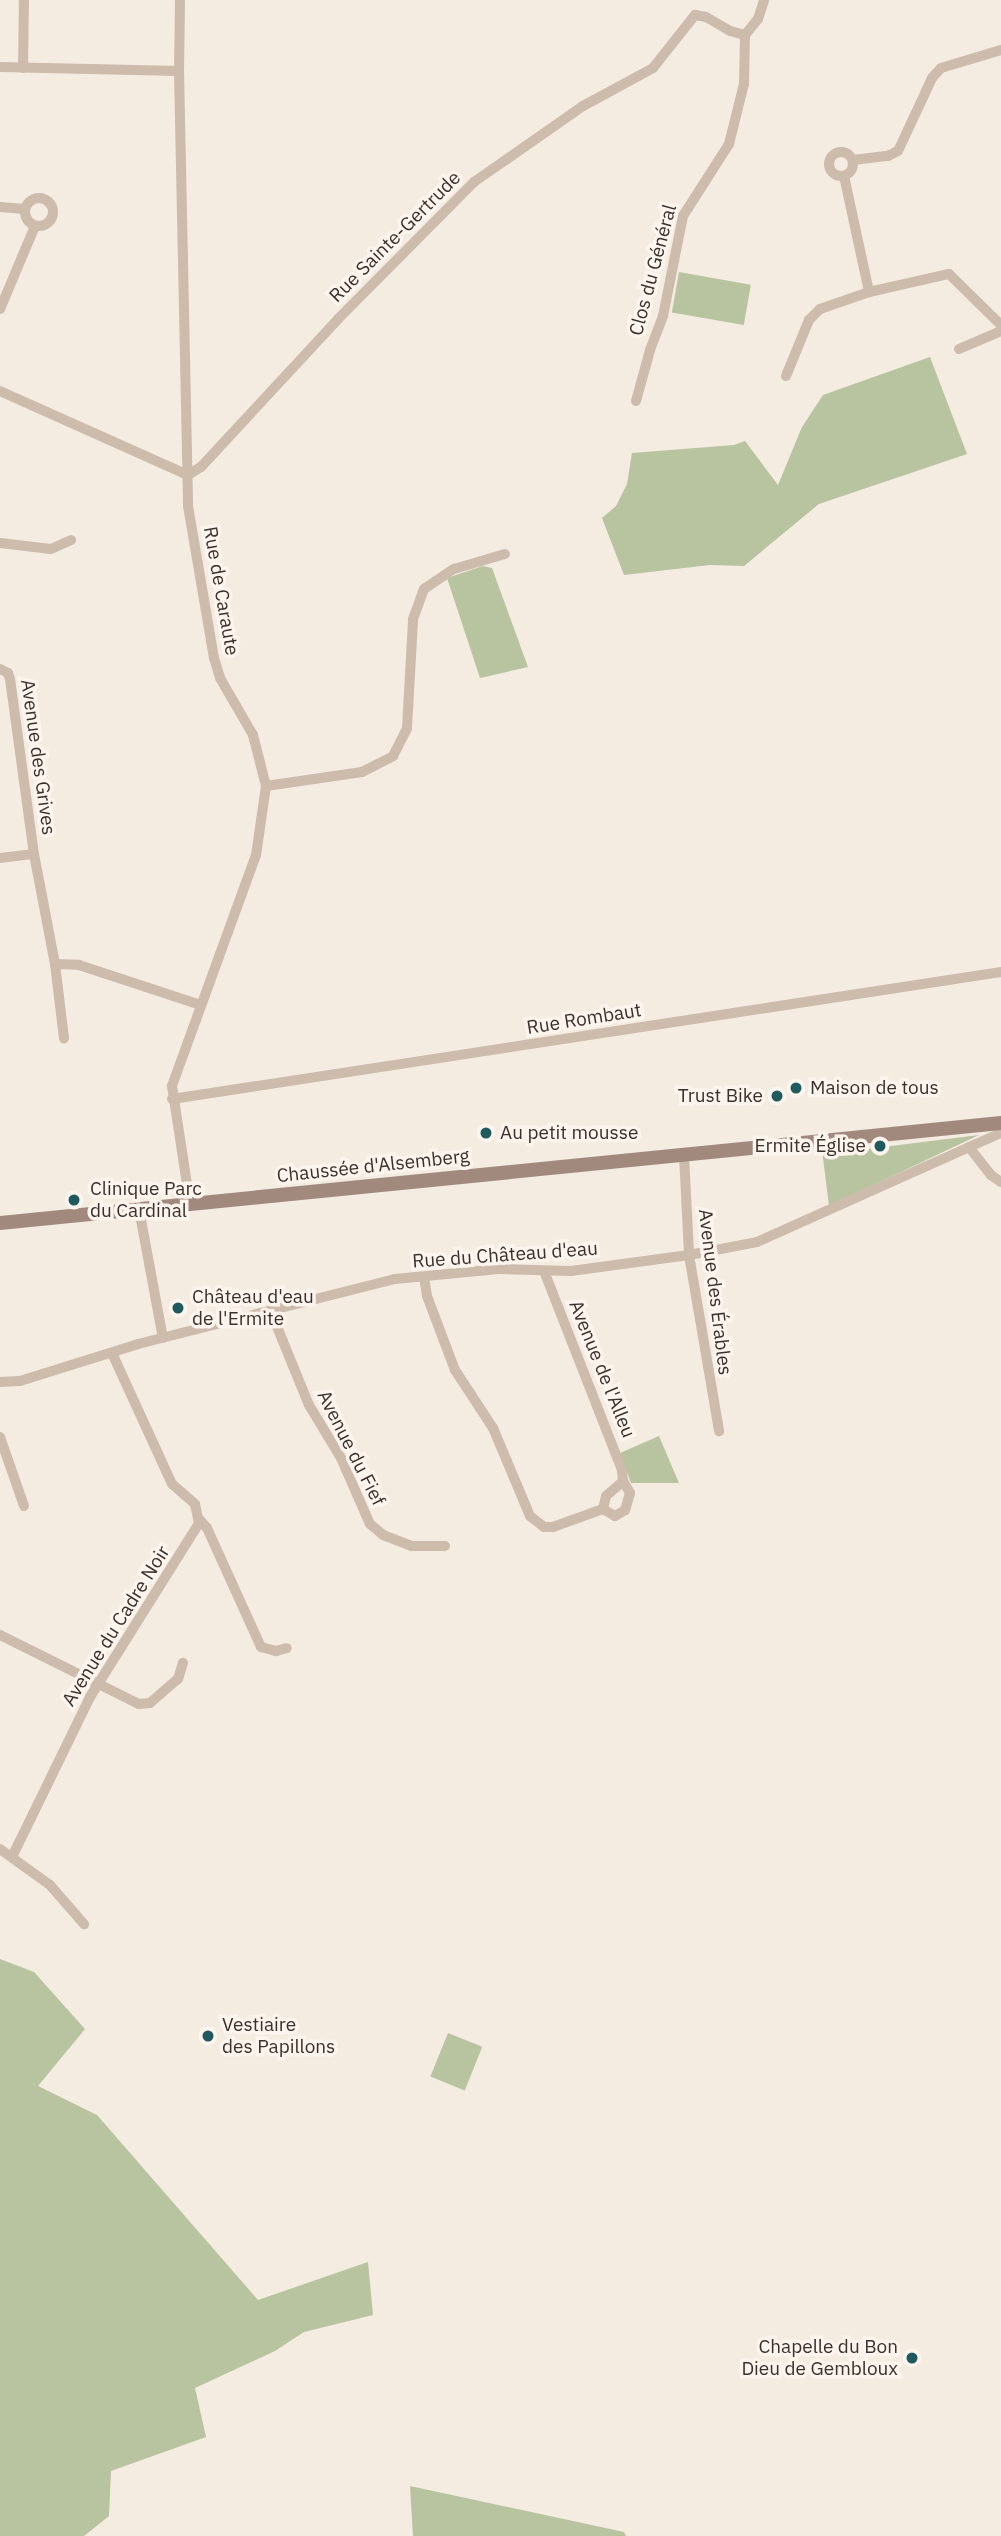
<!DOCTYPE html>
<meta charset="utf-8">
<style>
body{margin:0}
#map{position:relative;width:1001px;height:2536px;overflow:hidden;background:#f4ebe1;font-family:"IBM Plex Sans",sans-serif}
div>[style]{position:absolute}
.green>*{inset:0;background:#b8c4a0;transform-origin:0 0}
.minor>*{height:10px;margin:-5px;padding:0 5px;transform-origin:5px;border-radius:5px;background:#cdbbac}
.minor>.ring{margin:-5px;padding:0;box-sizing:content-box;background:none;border:10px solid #cdbbac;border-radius:50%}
.secondary>*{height:14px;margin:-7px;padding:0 7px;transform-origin:7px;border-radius:7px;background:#a18a7d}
.dots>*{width:19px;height:19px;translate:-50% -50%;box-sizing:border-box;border:4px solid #fbf5ee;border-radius:50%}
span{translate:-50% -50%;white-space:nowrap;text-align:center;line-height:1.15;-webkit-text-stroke:7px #fbf5ee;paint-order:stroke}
.street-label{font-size:19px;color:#3b302b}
.poi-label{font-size:19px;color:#3b302b}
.left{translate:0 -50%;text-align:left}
.right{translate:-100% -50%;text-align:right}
</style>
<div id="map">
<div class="green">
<div style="left:679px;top:272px;width:73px;height:41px;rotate:10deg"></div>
<div style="clip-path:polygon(930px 357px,967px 454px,819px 504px,744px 566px,710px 565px,624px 575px,602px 518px,616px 506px,627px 484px,632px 453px,734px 445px,745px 441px,778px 485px,802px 427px,823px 395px)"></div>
<div style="clip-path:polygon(483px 566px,492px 568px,528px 667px,480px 678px,447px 578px)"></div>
<div style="clip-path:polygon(979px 1135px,829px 1206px,822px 1150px,827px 1154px)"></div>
<div style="clip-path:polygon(659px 1436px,679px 1483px,631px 1483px,620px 1453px)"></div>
<div style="clip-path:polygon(0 1959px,34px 1972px,85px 2029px,38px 2086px,97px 2115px,258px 2300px,368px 2262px,373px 2315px,304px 2332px,275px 2351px,195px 2388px,206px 2437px,111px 2471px,109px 2516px,84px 2536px,0 2536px)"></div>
<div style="left:448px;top:2033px;width:37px;height:47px;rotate:22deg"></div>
<div style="clip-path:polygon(410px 2486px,624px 2532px,626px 2536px,413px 2536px)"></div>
</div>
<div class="minor">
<div style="left:180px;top:0;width:71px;rotate:90.8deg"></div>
<div style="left:179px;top:71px;width:435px;rotate:88.8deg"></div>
<div style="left:188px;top:506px;width:154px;rotate:80.3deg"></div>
<div style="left:214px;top:658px;width:21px;rotate:73deg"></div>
<div style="left:220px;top:678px;width:66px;rotate:59.9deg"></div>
<div style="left:253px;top:735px;width:53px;rotate:75.7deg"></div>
<div style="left:266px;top:786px;width:70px;rotate:98.2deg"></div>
<div style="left:256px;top:855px;width:246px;rotate:110deg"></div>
<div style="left:172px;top:1086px;width:118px;rotate:81.3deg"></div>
<div style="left:745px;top:35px;width:21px;rotate:-51deg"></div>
<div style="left:758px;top:19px;width:20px;rotate:-72deg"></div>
<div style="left:0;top:67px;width:179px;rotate:1.3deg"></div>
<div style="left:23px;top:68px;width:68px;rotate:-89.2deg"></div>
<div class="ring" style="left:829px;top:152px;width:14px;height:14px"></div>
<div style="left:853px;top:160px;width:35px;rotate:-7deg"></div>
<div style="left:888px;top:156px;width:11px;rotate:-27deg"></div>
<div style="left:898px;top:151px;width:81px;rotate:-65deg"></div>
<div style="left:932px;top:78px;width:13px;rotate:-48deg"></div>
<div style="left:941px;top:68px;width:63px;rotate:-16.7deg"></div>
<div style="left:844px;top:176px;width:119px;rotate:77.8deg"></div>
<div style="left:869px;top:292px;width:82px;rotate:-12.7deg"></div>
<div style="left:949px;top:274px;width:73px;rotate:44.4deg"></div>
<div class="ring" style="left:25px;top:198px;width:18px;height:18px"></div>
<div style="left:0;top:207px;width:24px;rotate:5deg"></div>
<div style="left:0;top:309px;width:90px;rotate:-67.1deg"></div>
<div style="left:959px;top:349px;width:46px;rotate:-23.2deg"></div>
<div style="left:786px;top:376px;width:61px;rotate:-67.7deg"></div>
<div style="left:809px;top:320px;width:16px;rotate:-45deg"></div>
<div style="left:820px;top:309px;width:52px;rotate:-19.1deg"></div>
<div style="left:0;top:391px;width:206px;rotate:24.1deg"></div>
<div style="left:188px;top:475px;width:15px;rotate:-32deg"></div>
<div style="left:201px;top:467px;width:202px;rotate:-47.2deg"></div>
<div style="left:338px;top:319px;width:193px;rotate:-45.2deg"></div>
<div style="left:474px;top:182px;width:133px;rotate:-34.9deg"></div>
<div style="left:583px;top:106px;width:80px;rotate:-28.5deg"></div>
<div style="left:653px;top:68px;width:68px;rotate:-51.6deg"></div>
<div style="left:695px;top:15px;width:11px;rotate:10deg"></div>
<div style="left:706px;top:17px;width:28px;rotate:30deg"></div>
<div style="left:730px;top:31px;width:16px;rotate:15deg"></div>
<div style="left:636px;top:401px;width:53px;rotate:-74.6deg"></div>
<div style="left:650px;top:350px;width:36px;rotate:-69deg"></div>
<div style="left:663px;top:316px;width:102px;rotate:-78.7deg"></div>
<div style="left:683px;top:216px;width:85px;rotate:-57.4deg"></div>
<div style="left:729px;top:144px;width:62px;rotate:-76deg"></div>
<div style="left:744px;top:84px;width:49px;rotate:-88.8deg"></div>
<div style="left:0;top:543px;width:51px;rotate:6.7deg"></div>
<div style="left:51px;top:549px;width:22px;rotate:-24deg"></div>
<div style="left:0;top:669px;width:9px;rotate:27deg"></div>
<div style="left:8px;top:673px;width:6px;rotate:72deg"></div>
<div style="left:10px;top:679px;width:177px;rotate:82.2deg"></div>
<div style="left:34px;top:854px;width:112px;rotate:79.2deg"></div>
<div style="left:55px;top:964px;width:24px;rotate:2deg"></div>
<div style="left:79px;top:965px;width:128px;rotate:18.2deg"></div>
<div style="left:266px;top:786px;width:97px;rotate:-8.3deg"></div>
<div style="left:362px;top:772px;width:35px;rotate:-27deg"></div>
<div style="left:393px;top:756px;width:31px;rotate:-63deg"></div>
<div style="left:407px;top:728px;width:109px;rotate:-86.8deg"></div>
<div style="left:413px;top:619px;width:32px;rotate:-70deg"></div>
<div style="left:424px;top:589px;width:36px;rotate:-34deg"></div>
<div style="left:454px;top:569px;width:53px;rotate:-16.4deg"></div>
<div style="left:0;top:858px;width:34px;rotate:-7deg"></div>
<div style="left:55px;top:964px;width:75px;rotate:83.1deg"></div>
<div style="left:172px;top:1099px;width:839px;rotate:-8.71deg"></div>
<div style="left:969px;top:1147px;width:36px;rotate:52deg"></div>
<div style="left:991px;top:1175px;width:12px;rotate:35deg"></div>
<div style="left:684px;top:1155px;width:100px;rotate:87.1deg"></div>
<div style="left:689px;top:1255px;width:179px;rotate:80.3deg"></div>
<div style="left:139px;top:1209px;width:131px;rotate:79.5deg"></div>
<div style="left:544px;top:1271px;width:214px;rotate:68.6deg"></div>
<div style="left:622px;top:1470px;width:11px;rotate:85deg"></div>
<div style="left:623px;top:1481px;width:14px;rotate:60deg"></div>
<div style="left:630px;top:1493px;width:18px;rotate:106deg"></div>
<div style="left:625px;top:1510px;width:12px;rotate:149deg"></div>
<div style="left:615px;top:1516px;width:14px;rotate:-150deg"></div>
<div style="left:424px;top:1277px;width:19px;rotate:81deg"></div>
<div style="left:427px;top:1296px;width:79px;rotate:69.3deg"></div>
<div style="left:455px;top:1370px;width:69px;rotate:56.8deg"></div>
<div style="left:493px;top:1428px;width:95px;rotate:67.2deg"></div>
<div style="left:530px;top:1516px;width:18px;rotate:38deg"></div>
<div style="left:544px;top:1527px;width:9px"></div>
<div style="left:553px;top:1527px;width:53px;rotate:-19.8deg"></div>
<div style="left:271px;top:1312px;width:100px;rotate:67.8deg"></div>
<div style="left:309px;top:1405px;width:62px;rotate:58.9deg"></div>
<div style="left:341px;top:1458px;width:72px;rotate:66.3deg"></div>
<div style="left:370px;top:1524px;width:17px;rotate:40deg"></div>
<div style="left:383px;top:1535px;width:30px;rotate:21deg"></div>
<div style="left:411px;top:1546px;width:34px"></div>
<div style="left:0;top:1382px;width:20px;rotate:-3deg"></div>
<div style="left:20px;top:1381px;width:124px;rotate:-17.4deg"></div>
<div style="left:138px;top:1344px;width:265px;rotate:-14.2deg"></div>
<div style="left:395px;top:1279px;width:104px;rotate:-5.5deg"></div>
<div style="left:499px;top:1269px;width:72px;rotate:1.6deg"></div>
<div style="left:571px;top:1271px;width:119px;rotate:-7.7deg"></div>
<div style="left:689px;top:1255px;width:69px;rotate:-10.8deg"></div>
<div style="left:757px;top:1242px;width:267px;rotate:-24.1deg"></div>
<div style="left:0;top:1437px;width:73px;rotate:70.8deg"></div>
<div style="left:603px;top:1509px;width:13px;rotate:-77deg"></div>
<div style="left:606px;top:1496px;width:23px;rotate:-41deg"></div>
<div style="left:200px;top:1520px;width:11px;rotate:49deg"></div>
<div style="left:207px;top:1528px;width:131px;rotate:65.6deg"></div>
<div style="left:261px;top:1647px;width:16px;rotate:15deg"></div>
<div style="left:276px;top:1651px;width:11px;rotate:-15deg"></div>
<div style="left:0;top:1635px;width:155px;rotate:26.4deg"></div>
<div style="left:139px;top:1704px;width:11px;rotate:-5deg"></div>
<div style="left:150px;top:1703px;width:37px;rotate:-41deg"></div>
<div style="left:178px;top:1679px;width:17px;rotate:-73deg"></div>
<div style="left:0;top:1849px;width:62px;rotate:35.8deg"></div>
<div style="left:50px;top:1885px;width:52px;rotate:48.9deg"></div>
<div style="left:12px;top:1857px;width:178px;rotate:-64deg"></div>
<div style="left:90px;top:1697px;width:205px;rotate:-57.9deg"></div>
<div style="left:199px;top:1523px;width:19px;rotate:-102deg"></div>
<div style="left:195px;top:1504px;width:30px;rotate:-139deg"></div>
<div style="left:172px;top:1484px;width:144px;rotate:-114.6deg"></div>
</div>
<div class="secondary">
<div style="left:0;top:1223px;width:1006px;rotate:-5.7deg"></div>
</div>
<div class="dots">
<div style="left:796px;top:1088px;background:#1f5a5e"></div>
<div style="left:777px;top:1096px;background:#1f5a5e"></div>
<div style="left:486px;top:1133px;background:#1f5a5e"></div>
<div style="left:880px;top:1146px;background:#1f5a5e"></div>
<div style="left:74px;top:1200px;background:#1f5a5e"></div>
<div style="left:178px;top:1308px;background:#1f5a5e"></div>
<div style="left:208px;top:2036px;background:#1f5a5e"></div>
<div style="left:912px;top:2358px;background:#1f5a5e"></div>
</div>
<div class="street-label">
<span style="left:395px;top:237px;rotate:-45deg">Rue Sainte-Gertrude</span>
<span style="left:653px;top:270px;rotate:-75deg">Clos du Général</span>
<span style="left:221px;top:591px;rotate:80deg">Rue de Caraute</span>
<span style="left:38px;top:757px;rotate:82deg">Avenue des Grives</span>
<span style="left:584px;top:1019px;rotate:-9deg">Rue Rombaut</span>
<span style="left:373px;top:1166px;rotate:-6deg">Chaussée d'Alsemberg</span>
<span style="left:505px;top:1255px;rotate:-4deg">Rue du Château d'eau</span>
<span style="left:715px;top:1292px;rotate:83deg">Avenue des Érables</span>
<span style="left:602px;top:1369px;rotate:68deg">Avenue de l'Alleu</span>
<span style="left:351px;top:1448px;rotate:63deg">Avenue du Fief</span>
<span style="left:116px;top:1626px;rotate:-58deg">Avenue du Cadre Noir</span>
</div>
<div class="poi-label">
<span class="left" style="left:810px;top:1088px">Maison de tous</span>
<span class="right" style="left:763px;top:1096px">Trust Bike</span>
<span class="left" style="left:500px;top:1133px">Au petit mousse</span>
<span class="right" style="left:866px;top:1146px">Ermite Église</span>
<span class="left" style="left:90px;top:1200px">Clinique Parc<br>du Cardinal</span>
<span class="left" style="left:192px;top:1308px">Château d'eau<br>de l'Ermite</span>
<span class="left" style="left:222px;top:2036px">Vestiaire<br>des Papillons</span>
<span class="right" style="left:898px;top:2358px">Chapelle du Bon<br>Dieu de Gembloux</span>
</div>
</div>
